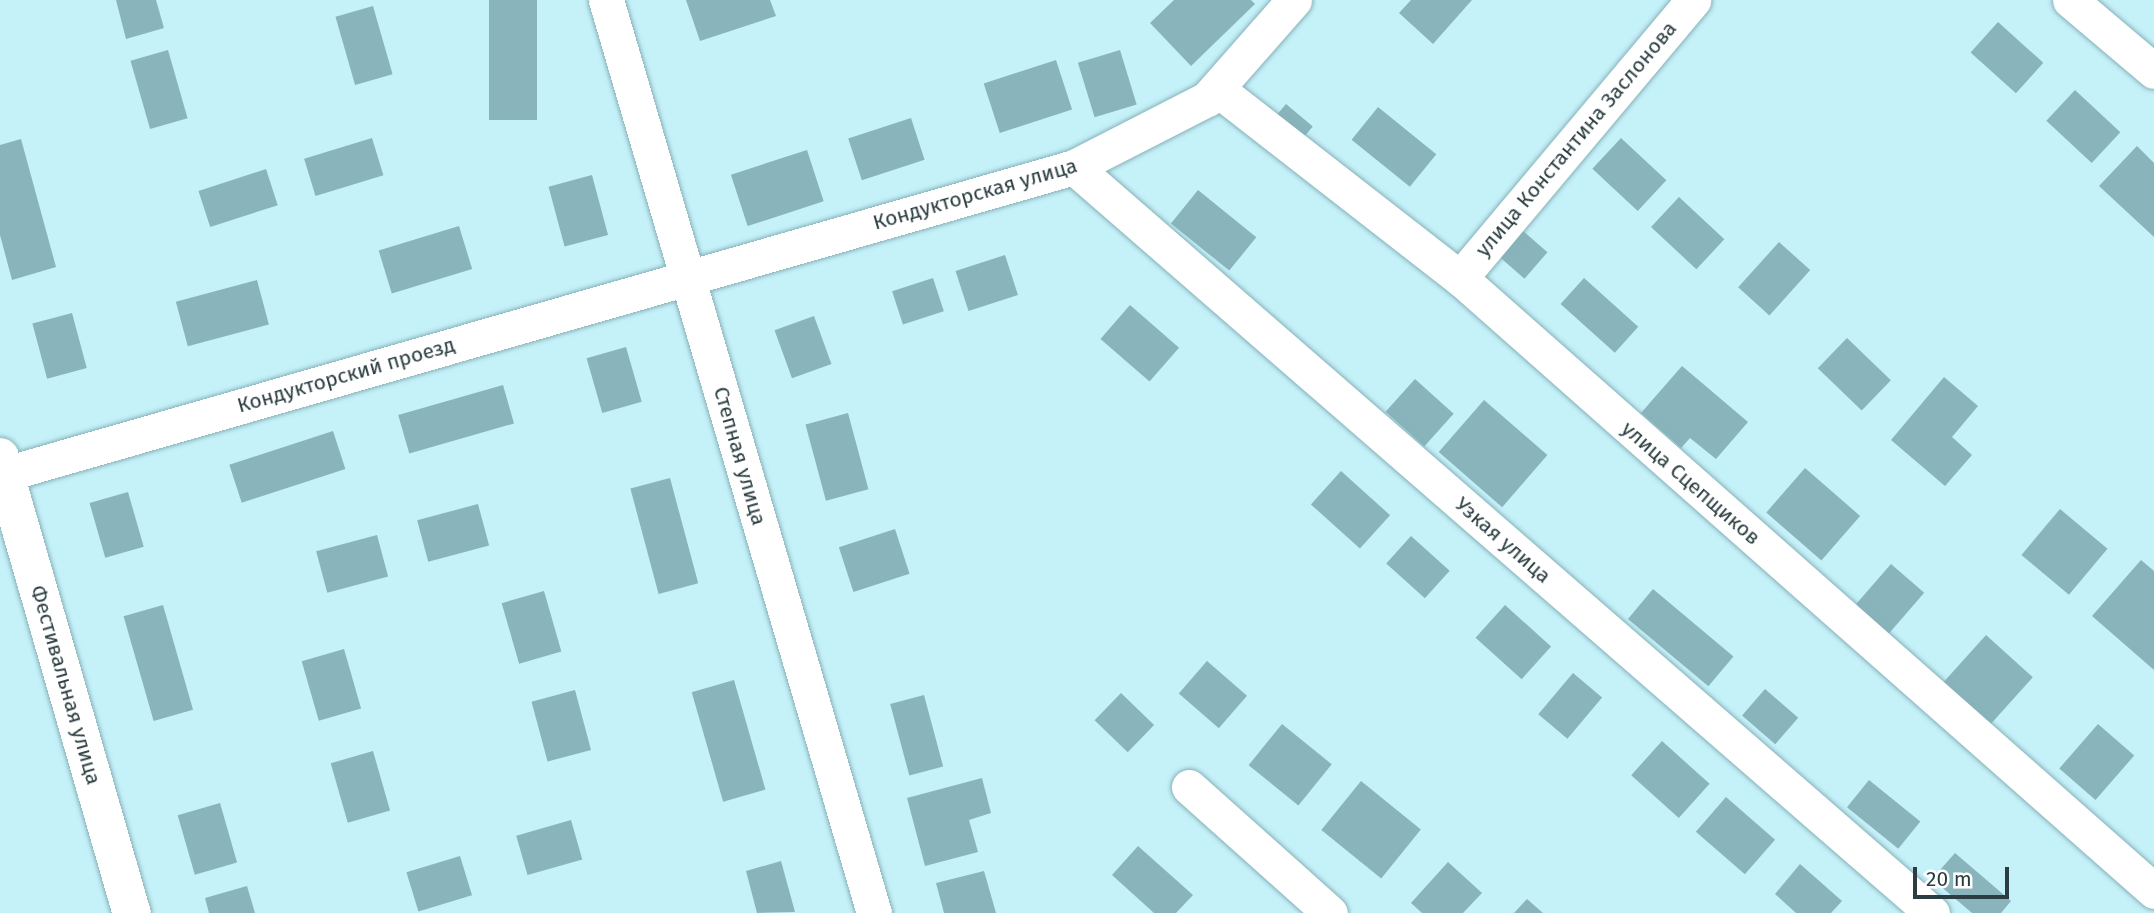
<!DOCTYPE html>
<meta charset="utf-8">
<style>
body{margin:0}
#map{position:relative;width:2154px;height:913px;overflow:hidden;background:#c5f1f9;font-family:"Fira Sans",sans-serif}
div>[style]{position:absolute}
.building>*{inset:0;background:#89b4bb;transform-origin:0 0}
.roads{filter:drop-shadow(0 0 2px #86b1b8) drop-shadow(0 0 2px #86b1b8)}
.minor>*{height:35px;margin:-17.5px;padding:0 17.5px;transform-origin:17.5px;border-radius:17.5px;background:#fff}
.major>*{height:38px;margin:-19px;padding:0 19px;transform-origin:19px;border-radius:19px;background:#fff}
span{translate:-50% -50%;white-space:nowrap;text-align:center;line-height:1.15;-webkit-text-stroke:5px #fff;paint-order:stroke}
.street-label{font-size:21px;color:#2b3d40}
.scale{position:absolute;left:1913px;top:867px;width:96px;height:32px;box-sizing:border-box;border:4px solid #2b3d40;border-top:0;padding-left:9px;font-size:21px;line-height:24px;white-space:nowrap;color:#2b3d40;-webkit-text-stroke:5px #fff;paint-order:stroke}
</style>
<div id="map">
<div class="building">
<div style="clip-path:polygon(116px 0,156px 0,164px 28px,126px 39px)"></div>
<div style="left:489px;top:0;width:48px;height:120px"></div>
<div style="clip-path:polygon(686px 0,770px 0,776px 16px,700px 41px)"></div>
<div style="clip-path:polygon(1174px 0,1251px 0,1255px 4px,1191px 66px,1150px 23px)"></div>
<div style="clip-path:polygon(1411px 0,1472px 0,1433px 44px,1399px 13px)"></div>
<div style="left:373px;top:6px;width:71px;height:39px;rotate:74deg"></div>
<div style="left:1998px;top:22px;width:61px;height:41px;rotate:42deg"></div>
<div style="left:168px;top:50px;width:71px;height:39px;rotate:74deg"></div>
<div style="left:1120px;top:50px;width:57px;height:44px;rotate:73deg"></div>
<div style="left:1056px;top:60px;width:52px;height:76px;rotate:72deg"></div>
<div style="left:2075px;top:90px;width:62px;height:42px;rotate:43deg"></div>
<div style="left:1286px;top:104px;width:35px;height:32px;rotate:40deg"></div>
<div style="left:1378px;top:107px;width:75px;height:42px;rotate:39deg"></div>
<div style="left:911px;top:118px;width:44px;height:66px;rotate:72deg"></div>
<div style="left:372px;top:138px;width:39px;height:71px;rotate:73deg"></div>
<div style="left:1621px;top:138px;width:62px;height:42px;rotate:43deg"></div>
<div style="clip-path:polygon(21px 139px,56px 267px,12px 280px,0 235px,0 145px)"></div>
<div style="clip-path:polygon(2137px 146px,2154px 163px,2154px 237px,2099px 186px)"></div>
<div style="left:807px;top:150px;width:54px;height:80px;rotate:72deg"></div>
<div style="left:266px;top:169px;width:38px;height:71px;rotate:72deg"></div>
<div style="left:592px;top:175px;width:62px;height:45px;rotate:75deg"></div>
<div style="left:1198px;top:190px;width:75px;height:43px;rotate:39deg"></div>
<div style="left:1679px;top:197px;width:62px;height:41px;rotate:43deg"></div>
<div style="left:1515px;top:224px;width:43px;height:35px;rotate:41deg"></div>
<div style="left:459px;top:226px;width:45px;height:84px;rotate:73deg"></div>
<div style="left:1779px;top:242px;width:42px;height:61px;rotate:42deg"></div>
<div style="left:1005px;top:255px;width:42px;height:52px;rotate:72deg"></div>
<div style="left:933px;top:278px;width:35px;height:43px;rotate:72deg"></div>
<div style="left:1584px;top:278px;width:73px;height:35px;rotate:42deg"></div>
<div style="left:257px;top:280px;width:46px;height:84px;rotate:75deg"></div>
<div style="left:1130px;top:305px;width:65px;height:45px;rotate:41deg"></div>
<div style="left:72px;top:313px;width:57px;height:41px;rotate:75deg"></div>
<div style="left:814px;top:316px;width:51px;height:42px;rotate:70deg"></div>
<div style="left:1847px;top:338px;width:61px;height:42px;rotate:44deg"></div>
<div style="left:626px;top:347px;width:57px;height:41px;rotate:74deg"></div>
<div style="clip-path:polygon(1682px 366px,1748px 422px,1716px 459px,1690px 438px,1681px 448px,1641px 413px)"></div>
<div style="clip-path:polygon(1944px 377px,1978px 406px,1952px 437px,1972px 455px,1945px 486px,1891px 440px)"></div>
<div style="left:1415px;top:379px;width:52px;height:44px;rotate:42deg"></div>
<div style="left:503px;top:385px;width:40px;height:109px;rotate:74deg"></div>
<div style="left:1484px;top:400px;width:84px;height:69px;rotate:41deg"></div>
<div style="left:848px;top:413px;width:79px;height:44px;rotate:75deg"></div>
<div style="left:333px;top:431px;width:40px;height:109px;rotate:72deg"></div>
<div style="left:1805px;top:468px;width:73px;height:59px;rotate:41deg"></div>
<div style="left:1341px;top:471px;width:66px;height:45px;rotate:42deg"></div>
<div style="left:670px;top:478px;width:109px;height:41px;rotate:75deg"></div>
<div style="left:128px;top:492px;width:57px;height:40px;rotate:74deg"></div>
<div style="left:478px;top:504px;width:43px;height:63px;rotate:75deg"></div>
<div style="left:2060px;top:509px;width:62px;height:60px;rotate:40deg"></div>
<div style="left:895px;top:529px;width:47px;height:59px;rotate:72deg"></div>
<div style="left:377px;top:535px;width:43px;height:63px;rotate:75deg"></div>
<div style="left:1411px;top:536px;width:52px;height:37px;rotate:42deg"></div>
<div style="clip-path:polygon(2141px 560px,2154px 571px,2154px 670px,2092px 616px)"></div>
<div style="left:1891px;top:564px;width:44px;height:74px;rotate:41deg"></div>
<div style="left:1653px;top:589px;width:105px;height:39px;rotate:40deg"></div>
<div style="left:544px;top:591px;width:63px;height:44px;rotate:74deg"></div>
<div style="left:163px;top:605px;width:109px;height:41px;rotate:74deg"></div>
<div style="left:1505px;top:605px;width:62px;height:44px;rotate:42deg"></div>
<div style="left:1986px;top:635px;width:63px;height:77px;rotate:42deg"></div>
<div style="left:344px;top:649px;width:62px;height:44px;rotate:74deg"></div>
<div style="left:1207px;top:661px;width:53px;height:43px;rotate:41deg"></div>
<div style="left:1573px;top:673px;width:38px;height:54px;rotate:40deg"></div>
<div style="left:734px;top:680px;width:114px;height:44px;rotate:74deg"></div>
<div style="left:1765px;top:689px;width:44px;height:35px;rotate:41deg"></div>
<div style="left:575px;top:690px;width:62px;height:45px;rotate:75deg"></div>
<div style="left:1121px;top:693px;width:46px;height:38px;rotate:44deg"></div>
<div style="left:924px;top:695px;width:74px;height:35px;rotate:75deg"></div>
<div style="left:1282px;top:724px;width:64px;height:53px;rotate:39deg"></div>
<div style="left:2098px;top:724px;width:48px;height:59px;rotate:41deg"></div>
<div style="left:1662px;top:741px;width:64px;height:46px;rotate:42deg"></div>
<div style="left:373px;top:751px;width:62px;height:44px;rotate:74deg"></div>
<div style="clip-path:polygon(982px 778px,991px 813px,969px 820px,978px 852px,925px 866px,907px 798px)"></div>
<div style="left:1869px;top:780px;width:66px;height:35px;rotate:39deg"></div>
<div style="left:1361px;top:781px;width:77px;height:63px;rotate:39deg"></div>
<div style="left:1726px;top:797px;width:65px;height:46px;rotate:41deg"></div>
<div style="left:220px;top:803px;width:62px;height:44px;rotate:74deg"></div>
<div style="left:571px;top:820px;width:41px;height:57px;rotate:74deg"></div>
<div style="clip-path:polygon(1138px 846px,1193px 895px,1176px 913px,1154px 913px,1112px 875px)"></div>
<div style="clip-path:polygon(1955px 853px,2011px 901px,2001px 913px,1972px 913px,1932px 879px)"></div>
<div style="left:460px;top:856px;width:41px;height:56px;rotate:73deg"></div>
<div style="clip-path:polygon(781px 861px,795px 912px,757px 913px,746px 871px)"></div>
<div style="clip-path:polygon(1448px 862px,1482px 893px,1463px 913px,1422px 913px,1411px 903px)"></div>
<div style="clip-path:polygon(1800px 864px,1842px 901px,1831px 913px,1796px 913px,1775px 894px)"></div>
<div style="clip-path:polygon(984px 871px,996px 913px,944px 913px,936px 883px)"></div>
<div style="clip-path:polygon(247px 886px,255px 913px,209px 913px,205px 898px)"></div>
<div style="clip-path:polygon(1527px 899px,1543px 913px,1514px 913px)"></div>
</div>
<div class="roads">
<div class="minor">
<div style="left:606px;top:0;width:952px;rotate:73.64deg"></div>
<div style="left:2070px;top:0;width:110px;rotate:40.2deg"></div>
<div style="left:1217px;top:89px;width:308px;rotate:37.9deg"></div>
<div style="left:1460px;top:278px;width:926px;rotate:41.45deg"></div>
<div style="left:1074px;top:167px;width:1137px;rotate:41.01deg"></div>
<div style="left:1460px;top:278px;width:363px;rotate:-50deg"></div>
<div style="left:5px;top:474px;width:1112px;rotate:-16.02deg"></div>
<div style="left:1074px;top:167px;width:149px;rotate:-27.1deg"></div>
<div style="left:1207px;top:99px;width:132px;rotate:-48.7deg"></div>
<div style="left:1189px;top:787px;width:189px;rotate:41.8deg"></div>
</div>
<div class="major">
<div style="left:0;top:457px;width:475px;rotate:73.9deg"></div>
</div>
</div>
<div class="street-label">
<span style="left:1576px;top:139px;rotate:-50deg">улица Константина Заслонова</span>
<span style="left:975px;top:194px;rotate:-16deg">Кондукторская улица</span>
<span style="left:346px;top:375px;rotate:-16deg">Кондукторский проезд</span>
<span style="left:740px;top:456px;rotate:74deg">Степная улица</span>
<span style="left:1691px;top:483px;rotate:41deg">улица Сцепщиков</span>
<span style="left:1503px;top:540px;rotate:41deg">Узкая улица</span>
<span style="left:66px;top:685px;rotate:74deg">Фестивальная улица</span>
</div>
<div class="scale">20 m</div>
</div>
